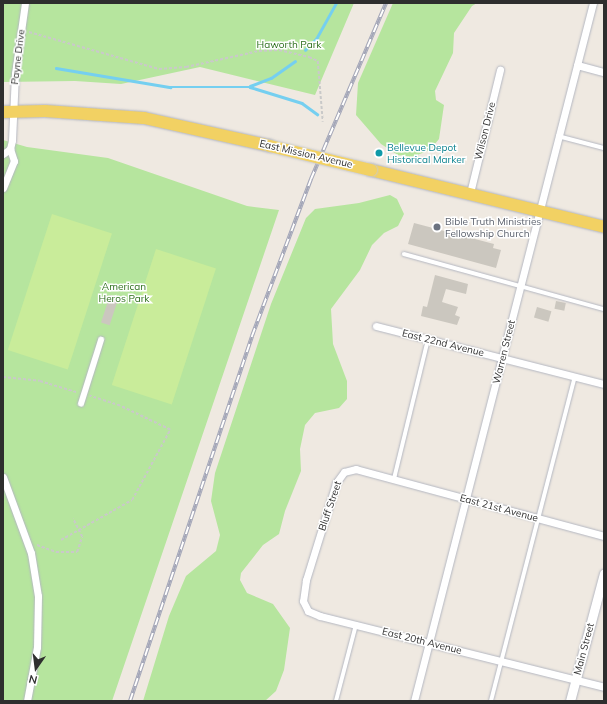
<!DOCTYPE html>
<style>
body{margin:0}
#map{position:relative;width:607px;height:704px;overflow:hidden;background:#efe9e1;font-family:Mulish,sans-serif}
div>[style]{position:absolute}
.green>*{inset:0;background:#b6e59e}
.pitch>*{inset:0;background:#c9ec9a;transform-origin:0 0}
.stream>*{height:2.5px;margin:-1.25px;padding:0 1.25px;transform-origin:1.25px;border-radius:1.25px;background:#75cff0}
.building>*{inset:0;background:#cbc7bf;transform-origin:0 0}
.path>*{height:1.5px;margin-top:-0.75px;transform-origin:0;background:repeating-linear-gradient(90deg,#c9c9c9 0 3px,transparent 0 5px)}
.roads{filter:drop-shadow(0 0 1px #b4b7c1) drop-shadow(0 0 1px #b4b7c1)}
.service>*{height:3.5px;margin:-1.75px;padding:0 1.75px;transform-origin:1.75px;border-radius:1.75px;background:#fff}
.pedestrian>*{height:5.5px;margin:-2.75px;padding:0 2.75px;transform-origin:2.75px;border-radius:2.75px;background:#fff}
.minor>*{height:7px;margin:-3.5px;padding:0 3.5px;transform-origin:3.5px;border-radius:3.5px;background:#fff}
.tertiary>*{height:9px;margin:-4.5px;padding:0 4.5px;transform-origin:4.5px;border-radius:4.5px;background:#fff}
.primary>*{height:12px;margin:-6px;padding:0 6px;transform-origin:6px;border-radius:6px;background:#f2d163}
.rail>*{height:4px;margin-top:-2px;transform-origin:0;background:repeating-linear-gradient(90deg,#fff 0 8px,#a3a6b8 0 16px);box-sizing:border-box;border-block:1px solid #a3a6b8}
.bridges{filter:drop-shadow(0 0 1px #c9c9c9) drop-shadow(0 0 1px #c9c9c9)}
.primary-bridge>*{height:12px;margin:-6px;padding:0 6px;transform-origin:6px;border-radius:6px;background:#f2d163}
.dots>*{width:11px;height:11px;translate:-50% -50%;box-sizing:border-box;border:2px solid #fff;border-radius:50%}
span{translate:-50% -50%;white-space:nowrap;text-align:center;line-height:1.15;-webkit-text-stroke:3px #fff;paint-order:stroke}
.park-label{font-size:10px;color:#2c6e1b}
.street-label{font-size:10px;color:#2e2e2e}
.culture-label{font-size:10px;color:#0d838f}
.left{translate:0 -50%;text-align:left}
.worship-label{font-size:10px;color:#5b616d}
.frame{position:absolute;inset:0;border:4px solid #2e2e2e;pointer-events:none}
.north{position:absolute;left:16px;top:648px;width:40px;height:40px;-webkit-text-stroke:3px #fff;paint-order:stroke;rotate:194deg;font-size:11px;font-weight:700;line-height:16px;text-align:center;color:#2e2e2e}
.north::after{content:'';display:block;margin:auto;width:14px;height:18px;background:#2e2e2e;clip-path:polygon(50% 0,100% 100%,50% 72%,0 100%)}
</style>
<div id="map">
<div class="green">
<div style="clip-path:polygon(3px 3px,354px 3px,315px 95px,200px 67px,121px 84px,75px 81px,3px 82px)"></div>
<div style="clip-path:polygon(393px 3px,477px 3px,472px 6px,454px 33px,453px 53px,435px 91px,436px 100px,444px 105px,439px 139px,430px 150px,412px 157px,398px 155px,381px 144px,356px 115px,358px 83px)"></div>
<div style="clip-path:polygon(3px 140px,27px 147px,108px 158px,247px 206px,279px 210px,112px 701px,3px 701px)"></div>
<div style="clip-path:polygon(390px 195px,397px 199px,404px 214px,398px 226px,384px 233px,372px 245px,360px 270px,331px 309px,333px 344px,347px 381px,347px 399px,339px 408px,315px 413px,305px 425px,300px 449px,301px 471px,285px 511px,279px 534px,263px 545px,241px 573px,240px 580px,247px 593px,273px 604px,290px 628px,284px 670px,276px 691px,265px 701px,143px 701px,169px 616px,186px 576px,216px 551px,220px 535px,211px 501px,215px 473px,271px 304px,306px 218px,315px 209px,359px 203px)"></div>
</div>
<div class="pitch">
<div style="left:52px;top:214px;width:63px;height:143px;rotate:18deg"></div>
<div style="left:156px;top:249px;width:63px;height:143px;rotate:18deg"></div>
</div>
<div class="stream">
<div style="left:305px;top:50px;width:16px;rotate:-45deg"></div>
<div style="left:316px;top:39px;width:41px;rotate:-60.9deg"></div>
<div style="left:56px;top:68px;width:116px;rotate:9.5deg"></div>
<div style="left:170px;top:87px;width:80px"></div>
<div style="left:250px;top:87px;width:54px;rotate:17.1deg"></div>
<div style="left:302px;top:103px;width:19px;rotate:36deg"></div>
<div style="left:250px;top:86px;width:22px;rotate:-21deg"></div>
<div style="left:271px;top:78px;width:29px;rotate:-35deg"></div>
</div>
<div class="building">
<div style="clip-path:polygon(414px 223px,494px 244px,493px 248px,501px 250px,496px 268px,408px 244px)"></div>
<div style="clip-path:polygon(435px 275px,468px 284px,466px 294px,446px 289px,442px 302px,458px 307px,455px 315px,460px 317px,457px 325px,421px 316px,423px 306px,427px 307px)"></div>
<div style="left:110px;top:295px;width:9px;height:29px;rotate:18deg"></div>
<div style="left:556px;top:301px;width:10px;height:8px;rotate:11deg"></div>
<div style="left:537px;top:307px;width:15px;height:11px;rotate:16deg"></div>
</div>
<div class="path">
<div style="left:29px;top:32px;width:135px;rotate:15.9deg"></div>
<div style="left:159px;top:69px;width:27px;rotate:-4deg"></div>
<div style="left:186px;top:67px;width:75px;rotate:-12.4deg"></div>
<div style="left:259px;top:51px;width:20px;rotate:-3deg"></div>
<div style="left:279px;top:50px;width:31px;rotate:13deg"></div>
<div style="left:309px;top:57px;width:10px;rotate:24deg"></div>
<div style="left:318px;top:61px;width:61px;rotate:85.3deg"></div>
<div style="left:3px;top:377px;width:37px;rotate:6deg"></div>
<div style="left:40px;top:381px;width:39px;rotate:17deg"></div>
<div style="left:61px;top:540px;width:81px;rotate:-29.4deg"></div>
<div style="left:132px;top:500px;width:80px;rotate:-61.5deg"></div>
<div style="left:170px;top:430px;width:55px;rotate:-154.4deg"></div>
<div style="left:120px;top:406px;width:32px;rotate:-162deg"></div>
<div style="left:37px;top:545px;width:20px;rotate:20deg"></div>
<div style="left:56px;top:552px;width:21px"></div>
<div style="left:77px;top:552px;width:16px;rotate:-72deg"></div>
<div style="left:82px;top:537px;width:20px;rotate:-117deg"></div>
</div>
<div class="roads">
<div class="service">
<div style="left:558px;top:136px;width:48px;rotate:14.6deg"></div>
<div style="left:404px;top:254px;width:207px;rotate:15.4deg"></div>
<div style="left:394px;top:479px;width:144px;rotate:-76.3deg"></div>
<div style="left:336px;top:701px;width:79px;rotate:-75.3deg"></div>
<div style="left:491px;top:701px;width:335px;rotate:-75.5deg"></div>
</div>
<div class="pedestrian">
<div style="left:81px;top:404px;width:67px;rotate:-72.6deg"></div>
</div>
<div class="minor">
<div style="left:577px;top:65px;width:28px;rotate:15deg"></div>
<div style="left:3px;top:154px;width:9px;rotate:-36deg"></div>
<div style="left:10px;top:149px;width:9px;rotate:-77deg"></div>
<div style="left:12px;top:140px;width:66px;rotate:-87.4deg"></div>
<div style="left:15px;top:74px;width:72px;rotate:-82deg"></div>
<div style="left:3px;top:188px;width:29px;rotate:-68deg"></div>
<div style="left:14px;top:161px;width:13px;rotate:-108deg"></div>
<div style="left:470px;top:193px;width:127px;rotate:-76.3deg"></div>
<div style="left:376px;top:326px;width:235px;rotate:14.3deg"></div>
<div style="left:3px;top:477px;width:81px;rotate:69.8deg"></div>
<div style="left:31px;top:553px;width:44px;rotate:80.8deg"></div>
<div style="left:38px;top:596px;width:51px;rotate:91.1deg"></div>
<div style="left:37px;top:647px;width:55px;rotate:100.5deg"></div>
<div style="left:604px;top:536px;width:257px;rotate:-164.9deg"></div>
<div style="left:356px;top:469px;width:12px;rotate:166deg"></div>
<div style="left:344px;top:472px;width:14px;rotate:126deg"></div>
<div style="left:336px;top:483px;width:102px;rotate:107.2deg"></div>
<div style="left:306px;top:580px;width:21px;rotate:98deg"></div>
<div style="left:303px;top:601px;width:11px;rotate:63deg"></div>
<div style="left:308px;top:611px;width:13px;rotate:23deg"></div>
<div style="left:320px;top:616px;width:293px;rotate:14deg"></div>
<div style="left:414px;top:701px;width:721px;rotate:-75.62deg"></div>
</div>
<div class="tertiary">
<div style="left:570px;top:701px;width:132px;rotate:-75.1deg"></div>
</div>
<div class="primary">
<div style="left:3px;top:112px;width:42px;rotate:-1.4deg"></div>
<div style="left:45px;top:111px;width:99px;rotate:4deg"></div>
<div style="left:144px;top:118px;width:129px;rotate:12.5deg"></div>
<div style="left:371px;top:170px;width:240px;rotate:13.7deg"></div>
</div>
</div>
<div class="rail">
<div style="left:130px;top:701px;width:385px;rotate:-71.5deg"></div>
<div style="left:252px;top:336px;width:168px;rotate:-69.4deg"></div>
<div style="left:311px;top:179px;width:191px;rotate:-66.9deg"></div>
</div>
<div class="bridges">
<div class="primary-bridge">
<div style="left:270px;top:146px;width:104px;rotate:13.4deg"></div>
</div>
</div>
<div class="dots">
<div style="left:379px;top:153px;background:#0f9aa8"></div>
<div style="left:437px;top:227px;background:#6b7280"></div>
</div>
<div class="park-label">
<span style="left:289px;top:45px">Haworth Park</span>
<span style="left:124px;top:292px">American<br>Heros Park</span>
</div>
<div class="street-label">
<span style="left:18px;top:57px;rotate:-83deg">Payne Drive</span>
<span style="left:485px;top:131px;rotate:-76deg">Wilson Drive</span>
<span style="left:306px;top:154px;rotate:13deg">East Mission Avenue</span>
<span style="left:443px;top:343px;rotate:14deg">East 22nd Avenue</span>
<span style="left:504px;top:352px;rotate:-76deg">Warren Street</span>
<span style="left:330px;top:506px;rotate:-71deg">Bluff Street</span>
<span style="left:499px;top:508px;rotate:15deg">East 21st Avenue</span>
<span style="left:422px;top:641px;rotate:14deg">East 20th Avenue</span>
<span style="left:584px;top:649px;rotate:-75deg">Main Street</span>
</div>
<div class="culture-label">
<span class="left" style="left:387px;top:153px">Bellevue Depot<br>Historical Marker</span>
</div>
<div class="worship-label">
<span class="left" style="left:445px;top:227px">Bible Truth Ministries<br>Fellowship Church</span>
</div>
<div class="frame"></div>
<div class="north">N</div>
</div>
